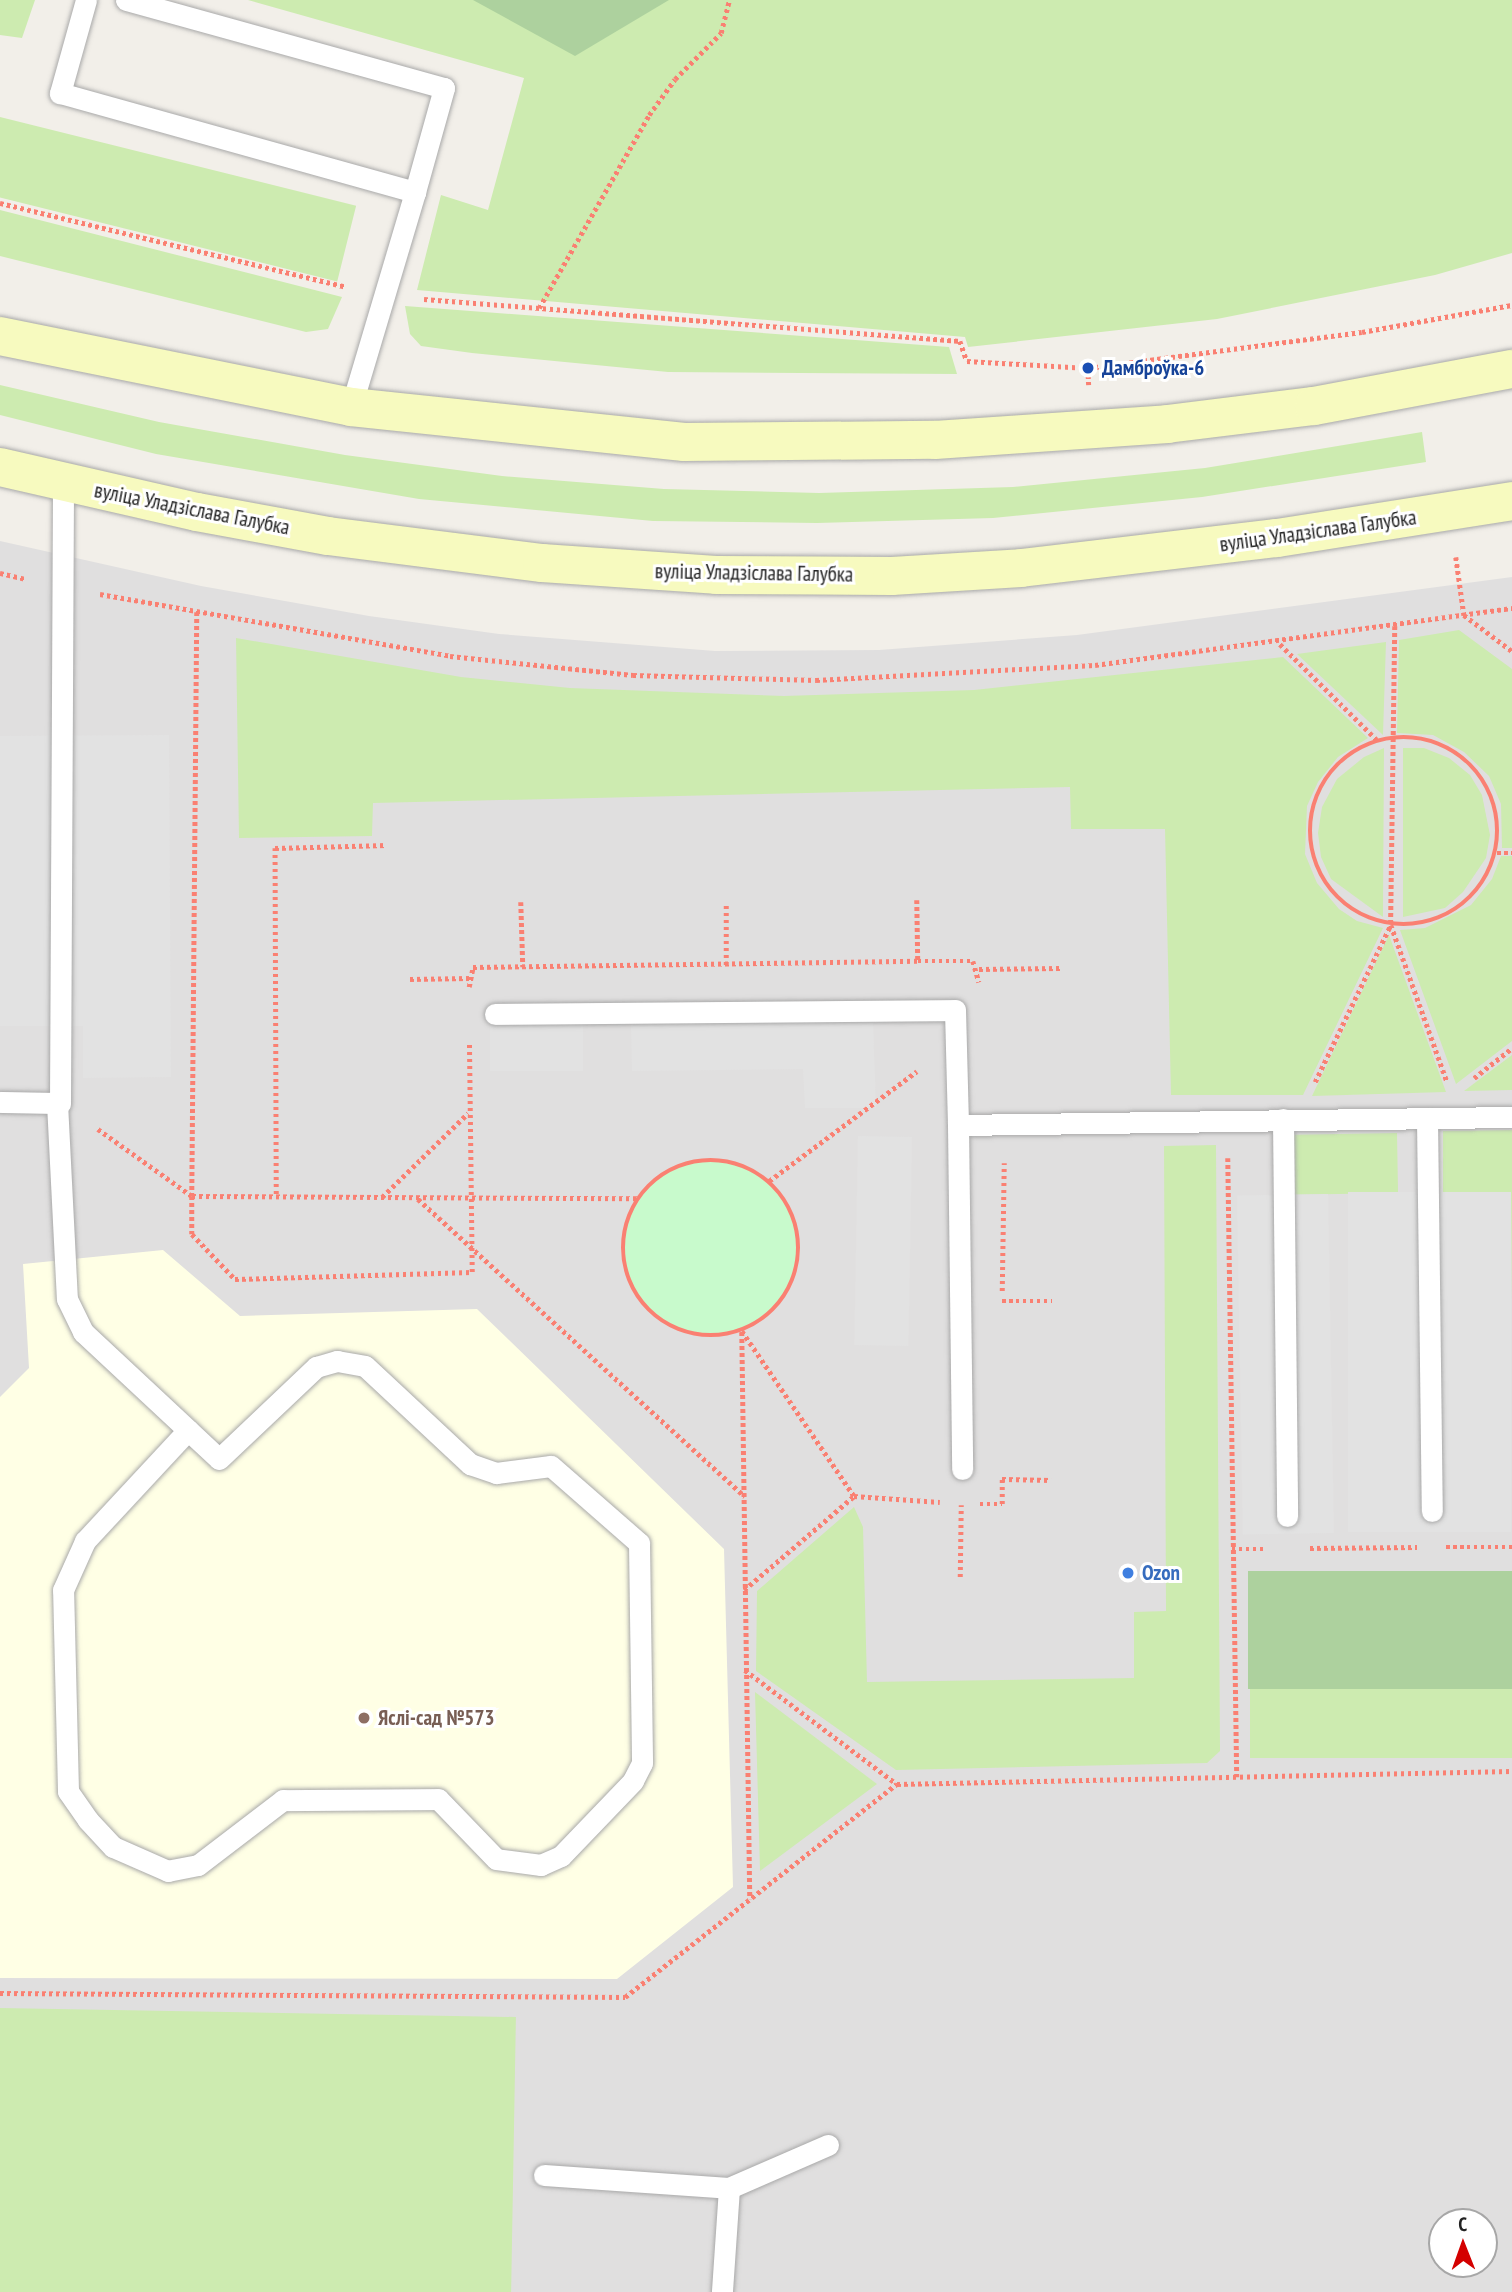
<!DOCTYPE html>
<meta charset="utf-8">
<style>
body{margin:0}
#map{position:relative;width:1512px;height:2292px;overflow:hidden;background:#f2efe9;font-family:"PT Sans Narrow",sans-serif}
div>[style]{position:absolute}
.residential>*{inset:0;background:#e0dfdf}
.education>*{inset:0;background:#ffffe5}
.grass>*{inset:0;background:#cdebb0;transform-origin:0 0}
.forest>*{inset:0;background:#add19e;transform-origin:0 0}
.park>*{inset:0;background:#c8facc}
.round{border-radius:50%}
.parking>*{inset:0;background:#e2e2e2;transform-origin:0 0}
.path>*{height:4.5px;margin-top:-2.25px;transform-origin:0;background:repeating-linear-gradient(90deg,#fa8072 0 3.5px,transparent 0 7px)}
.path>.ring{margin:-2.25px;padding:0;box-sizing:content-box;background:none;border:4.5px solid #fa8072;border-radius:50%}
.roads{filter:drop-shadow(0 0 2px #a9a9a9) drop-shadow(0 0 2px #a9a9a9)}
.lane>*{height:21px;margin:-10.5px;padding:0 10.5px;transform-origin:10.5px;border-radius:10.5px;background:#fff}
.secondary>*{height:38px;margin:-19px;padding:0 19px;transform-origin:19px;border-radius:19px;background:#f7fabf}
.dots>*{width:19px;height:19px;translate:-50% -50%;box-sizing:border-box;border:4px solid #fff;border-radius:50%}
span{translate:-50% -50%;white-space:nowrap;text-align:center;line-height:1.15;-webkit-text-stroke:6px #fff;paint-order:stroke}
.transit-label{font-size:21px;color:#164399;font-weight:700}
.left{translate:0 -50%;text-align:left}
.street-label{font-size:21px;color:#222}
.shop-label{font-size:21px;color:#366cbe;font-weight:700}
.education-label{font-size:21px;color:#785e54;font-weight:700}
.north{position:absolute;left:1428px;top:2208px;width:70px;height:70px;box-sizing:border-box;background:#fff;border:2px solid #a7a7a7;border-radius:50%;rotate:359deg;font-size:19px;font-weight:700;line-height:28px;text-align:center;color:#222}
.north::after{content:'';display:block;margin:auto;width:24px;height:32px;background:#d40000;clip-path:polygon(50% 0,100% 100%,50% 72%,0 100%)}
</style>
<div id="map">
<div class="residential">
<div style="clip-path:polygon(evenodd,0 541px,201px 586px,369px 616px,499px 634px,715px 651px,879px 650px,1077px 635px,1512px 577px,1512px 2292px,0 2292px,0 541px,1442px 2222px,1484px 2222px,1484px 2264px,1442px 2264px,1442px 2222px)"></div>
</div>
<div class="education">
<div style="clip-path:polygon(163px 1250px,240px 1316px,477px 1309px,724px 1549px,733px 1887px,617px 1979px,0 1978px,0 1397px,29px 1368px,23px 1264px)"></div>
</div>
<div class="grass">
<div style="clip-path:polygon(0 0,35px 0,22px 38px,0 35px)"></div>
<div style="clip-path:polygon(248px 0,1512px 0,1512px 253px,1435px 275px,1217px 319px,968px 347px,965px 337px,417px 290px,441px 195px,488px 210px,524px 78px)"></div>
<div style="left:0;top:117px;width:367px;height:78px;rotate:14deg"></div>
<div style="clip-path:polygon(0 210px,342px 297px,328px 329px,306px 332px,20px 261px,0 256px)"></div>
<div style="clip-path:polygon(405px 306px,949px 347px,957px 374px,668px 372px,472px 353px,421px 346px,410px 334px)"></div>
<div style="clip-path:polygon(0 385px,159px 422px,345px 455px,502px 476px,664px 489px,819px 493px,1013px 487px,1205px 468px,1422px 432px,1426px 462px,1202px 497px,993px 518px,817px 523px,653px 521px,419px 499px,156px 454px,0 415px)"></div>
<div style="clip-path:polygon(1459px 630px,1512px 669px,1512px 848px,1502px 848px,1501px 804px,1489px 776px,1464px 752px,1433px 735px,1397px 733px,1399px 640px)"></div>
<div style="clip-path:polygon(236px 638px,461px 677px,570px 688px,784px 696px,974px 690px,1283px 657px,1368px 738px,1338px 757px,1318px 782px,1307px 806px,1305px 854px,1317px 883px,1339px 909px,1357px 921px,1383px 928px,1303px 1095px,1171px 1095px,1165px 829px,1071px 829px,1070px 787px,373px 803px,372px 836px,239px 838px)"></div>
<div style="clip-path:polygon(1386px 642px,1383px 735px,1297px 654px)"></div>
<div style="clip-path:polygon(1384px 748px,1383px 917px,1331px 879px,1321px 857px,1318px 833px,1322px 807px,1337px 779px,1364px 757px)"></div>
<div style="clip-path:polygon(1403px 748px,1424px 748px,1449px 758px,1470px 775px,1482px 795px,1490px 835px,1486px 858px,1463px 892px,1445px 908px,1403px 917px)"></div>
<div style="clip-path:polygon(1501px 856px,1512px 856px,1512px 1041px,1456px 1084px,1400px 930px,1425px 928px,1471px 905px,1492px 879px)"></div>
<div style="clip-path:polygon(1389px 935px,1446px 1092px,1312px 1096px)"></div>
<div style="clip-path:polygon(1512px 1055px,1512px 1090px,1464px 1091px)"></div>
<div style="clip-path:polygon(1512px 1130px,1512px 1303px,1511px 1192px,1443px 1192px,1443px 1131px)"></div>
<div style="left:1397px;top:1133px;width:60px;height:103px;rotate:89deg"></div>
<div style="clip-path:polygon(1216px 1145px,1220px 1751px,1207px 1763px,896px 1770px,756px 1671px,757px 1591px,854px 1507px,863px 1527px,867px 1682px,1134px 1678px,1134px 1612px,1166px 1611px,1164px 1146px)"></div>
<div style="left:1512px;top:1689px;width:69px;height:262px;rotate:90deg"></div>
<div style="clip-path:polygon(755px 1692px,877px 1784px,760px 1871px)"></div>
<div style="left:0;top:2008px;width:516px;height:284px;rotate:1deg"></div>
</div>
<div class="forest">
<div style="clip-path:polygon(473px 0,669px 0,575px 56px)"></div>
<div style="left:1512px;top:1571px;width:118px;height:264px;rotate:90deg"></div>
</div>
<div class="park">
<div class="round" style="left:624px;top:1160px;width:174px;height:174px"></div>
</div>
<div class="parking">
<div style="clip-path:polygon(169px 735px,171px 1077px,83px 1078px,83px 1026px,0 1026px,0 736px)"></div>
<div style="clip-path:polygon(873px 1020px,876px 1108px,805px 1108px,803px 1069px,632px 1071px,631px 1024px)"></div>
<div style="left:583px;top:1022px;width:49px;height:93px;rotate:90deg"></div>
<div style="left:912px;top:1137px;width:209px;height:54px;rotate:91deg"></div>
<div style="left:1511px;top:1192px;width:340px;height:163px;rotate:90deg"></div>
<div style="left:1328px;top:1194px;width:339px;height:91px;rotate:89deg"></div>
</div>
<div class="path">
<div style="left:0;top:203px;width:356px;rotate:13.6deg"></div>
<div style="left:424px;top:299px;width:538px;rotate:4.48deg"></div>
<div style="left:960px;top:341px;width:21px;rotate:71deg"></div>
<div style="left:967px;top:361px;width:121px;rotate:3.3deg"></div>
<div style="left:1088px;top:368px;width:276px;rotate:-7.5deg"></div>
<div style="left:1362px;top:332px;width:152px;rotate:-10.2deg"></div>
<div style="left:539px;top:308px;width:222px;rotate:-60.3deg"></div>
<div style="left:649px;top:115px;width:44px;rotate:-54.2deg"></div>
<div style="left:675px;top:79px;width:65px;rotate:-45deg"></div>
<div style="left:721px;top:33px;width:34px;rotate:-76deg"></div>
<div style="left:1088px;top:368px;width:17px;rotate:87deg"></div>
<div style="left:1456px;top:557px;width:59px;rotate:82.1deg"></div>
<div style="left:1464px;top:615px;width:60px;rotate:36.9deg"></div>
<div style="left:0;top:573px;width:27px;rotate:13deg"></div>
<div style="left:100px;top:594px;width:355px;rotate:10deg"></div>
<div style="left:450px;top:656px;width:184px;rotate:5.9deg"></div>
<div style="left:633px;top:675px;width:183px;rotate:1.6deg"></div>
<div style="left:816px;top:680px;width:279px;rotate:-3.1deg"></div>
<div style="left:1095px;top:665px;width:421px;rotate:-7.8deg"></div>
<div style="left:197px;top:612px;width:584px;rotate:90.49deg"></div>
<div style="left:192px;top:1196px;width:447px;rotate:0.3deg"></div>
<div style="left:1395px;top:626px;width:299px;rotate:90.8deg"></div>
<div style="left:1391px;top:925px;width:166px;rotate:70.3deg"></div>
<div style="left:1280px;top:644px;width:136px;rotate:44.7deg"></div>
<div class="ring" style="left:1310px;top:737px;width:183.5px;height:183.5px"></div>
<div style="left:1497px;top:853px;width:15px"></div>
<div style="left:917px;top:900px;width:61px;rotate:89.1deg"></div>
<div style="left:521px;top:902px;width:65px;rotate:88.2deg"></div>
<div style="left:726px;top:965px;width:62px;rotate:-90deg"></div>
<div style="left:979px;top:969px;width:81px;rotate:-0.7deg"></div>
<div style="left:410px;top:979px;width:59px;rotate:-1deg"></div>
<div style="left:469px;top:987px;width:20px;rotate:-79deg"></div>
<div style="left:473px;top:967px;width:445px;rotate:-0.8deg"></div>
<div style="left:918px;top:961px;width:55px"></div>
<div style="left:973px;top:961px;width:22px;rotate:74deg"></div>
<div style="left:1474px;top:1078px;width:48px;rotate:-38.3deg"></div>
<div style="left:1315px;top:1082px;width:173px;rotate:-64.3deg"></div>
<div style="left:98px;top:1129px;width:115px;rotate:35.5deg"></div>
<div style="left:192px;top:1196px;width:38px;rotate:90deg"></div>
<div style="left:192px;top:1234px;width:62px;rotate:46.3deg"></div>
<div style="left:235px;top:1279px;width:237px;rotate:-1.7deg"></div>
<div style="left:472px;top:1272px;width:231px;rotate:-90.7deg"></div>
<div style="left:1228px;top:1158px;width:619px;rotate:89.17deg"></div>
<div class="ring" style="left:623px;top:1160px;width:171.5px;height:171.5px"></div>
<div style="left:769px;top:1181px;width:184px;rotate:-36.6deg"></div>
<div style="left:276px;top:1194px;width:346px;rotate:-90.2deg"></div>
<div style="left:275px;top:848px;width:112px;rotate:-1.5deg"></div>
<div style="left:382px;top:1197px;width:120px;rotate:-44.3deg"></div>
<div style="left:418px;top:1199px;width:442px;rotate:42.3deg"></div>
<div style="left:1002px;top:1291px;width:128px;rotate:-89.1deg"></div>
<div style="left:1002px;top:1301px;width:50px"></div>
<div style="left:742px;top:1331px;width:199px;rotate:55.8deg"></div>
<div style="left:854px;top:1496px;width:86px;rotate:4deg"></div>
<div style="left:742px;top:1332px;width:567px;rotate:89.19deg"></div>
<div style="left:1002px;top:1479px;width:49px;rotate:1.2deg"></div>
<div style="left:980px;top:1504px;width:22px"></div>
<div style="left:1002px;top:1504px;width:26px;rotate:-90deg"></div>
<div style="left:1446px;top:1547px;width:66px"></div>
<div style="left:1310px;top:1548px;width:107px;rotate:-0.5deg"></div>
<div style="left:1232px;top:1549px;width:34px"></div>
<div style="left:960px;top:1577px;width:72px;rotate:-89.2deg"></div>
<div style="left:744px;top:1590px;width:145px;rotate:-40.5deg"></div>
<div style="left:745px;top:1670px;width:190px;rotate:36.9deg"></div>
<div style="left:0;top:1993px;width:625px;rotate:0.37deg"></div>
<div style="left:625px;top:1997px;width:345px;rotate:-38.1deg"></div>
<div style="left:897px;top:1784px;width:615px;rotate:-1.21deg"></div>
</div>
<div class="roads">
<div class="lane">
<div style="left:86px;top:0;width:97px;rotate:105.6deg"></div>
<div style="left:60px;top:93px;width:369px;rotate:15.6deg"></div>
<div style="left:415px;top:192px;width:108px;rotate:-74.4deg"></div>
<div style="left:444px;top:88px;width:330px;rotate:-164.5deg"></div>
<div style="left:351px;top:407px;width:224px;rotate:-73.4deg"></div>
<div style="left:495px;top:1014px;width:460px;rotate:-0.5deg"></div>
<div style="left:955px;top:1010px;width:115px;rotate:88.5deg"></div>
<div style="left:958px;top:1125px;width:554px;rotate:-0.83deg"></div>
<div style="left:0;top:1102px;width:60px;rotate:1deg"></div>
<div style="left:60px;top:1103px;width:620px;rotate:-89.72deg"></div>
<div style="left:57px;top:1103px;width:196px;rotate:87.1deg"></div>
<div style="left:67px;top:1299px;width:37px;rotate:64deg"></div>
<div style="left:83px;top:1332px;width:144px;rotate:43deg"></div>
<div style="left:188px;top:1430px;width:42px;rotate:43.1deg"></div>
<div style="left:219px;top:1459px;width:134px;rotate:-43.5deg"></div>
<div style="left:316px;top:1367px;width:22px;rotate:-16deg"></div>
<div style="left:337px;top:1361px;width:28px;rotate:10deg"></div>
<div style="left:365px;top:1366px;width:144px;rotate:43deg"></div>
<div style="left:470px;top:1464px;width:28px;rotate:19deg"></div>
<div style="left:496px;top:1473px;width:55px;rotate:-7.3deg"></div>
<div style="left:551px;top:1466px;width:117px;rotate:41.2deg"></div>
<div style="left:639px;top:1543px;width:220px;rotate:89.2deg"></div>
<div style="left:642px;top:1763px;width:20px;rotate:117deg"></div>
<div style="left:633px;top:1781px;width:104px;rotate:133.8deg"></div>
<div style="left:561px;top:1856px;width:22px;rotate:156deg"></div>
<div style="left:541px;top:1865px;width:45px;rotate:-172.4deg"></div>
<div style="left:496px;top:1859px;width:83px;rotate:-134deg"></div>
<div style="left:438px;top:1799px;width:155px;rotate:179.6deg"></div>
<div style="left:283px;top:1800px;width:107px;rotate:142.6deg"></div>
<div style="left:198px;top:1865px;width:31px;rotate:169deg"></div>
<div style="left:168px;top:1871px;width:60px;rotate:-156.4deg"></div>
<div style="left:113px;top:1847px;width:37px;rotate:-133deg"></div>
<div style="left:88px;top:1820px;width:35px;rotate:-125deg"></div>
<div style="left:68px;top:1791px;width:201px;rotate:-91.4deg"></div>
<div style="left:63px;top:1590px;width:54px;rotate:-65.8deg"></div>
<div style="left:85px;top:1541px;width:151px;rotate:-47.1deg"></div>
<div style="left:1427px;top:1118px;width:393px;rotate:89.3deg"></div>
<div style="left:1283px;top:1119px;width:397px;rotate:89.4deg"></div>
<div style="left:958px;top:1125px;width:344px;rotate:89.3deg"></div>
<div style="left:544px;top:2175px;width:185px;rotate:4deg"></div>
<div style="left:729px;top:2188px;width:104px;rotate:93.9deg"></div>
<div style="left:729px;top:2188px;width:108px;rotate:-23.5deg"></div>
</div>
<div class="secondary">
<div style="left:0;top:336px;width:358px;rotate:11.4deg"></div>
<div style="left:351px;top:407px;width:335px;rotate:6deg"></div>
<div style="left:684px;top:442px;width:251px;rotate:-0.5deg"></div>
<div style="left:935px;top:440px;width:233px;rotate:-3.9deg"></div>
<div style="left:1167px;top:424px;width:148px;rotate:-7deg"></div>
<div style="left:1314px;top:406px;width:201px;rotate:-10.6deg"></div>
<div style="left:0;top:467px;width:202px;rotate:12.9deg"></div>
<div style="left:197px;top:512px;width:133px;rotate:10.4deg"></div>
<div style="left:328px;top:536px;width:216px;rotate:7.2deg"></div>
<div style="left:542px;top:563px;width:174px;rotate:3.9deg"></div>
<div style="left:716px;top:575px;width:176px;rotate:0.3deg"></div>
<div style="left:892px;top:576px;width:129px;rotate:-3.5deg"></div>
<div style="left:1021px;top:568px;width:258px;rotate:-6.7deg"></div>
<div style="left:1277px;top:538px;width:238px;rotate:-8.9deg"></div>
</div>
</div>
<div class="dots">
<div style="left:1088px;top:368px;background:#1a4fb4"></div>
<div style="left:1128px;top:1573px;background:#3f7fe0"></div>
<div style="left:364px;top:1718px;background:#8d6e63"></div>
</div>
<div class="transit-label">
<span class="left" style="left:1102px;top:368px">Дамброўка-6</span>
</div>
<div class="street-label">
<span style="left:192px;top:509px;rotate:11deg">вуліца Уладзіслава Галубка</span>
<span style="left:1318px;top:531px;rotate:-8deg">вуліца Уладзіслава Галубка</span>
<span style="left:754px;top:573px;rotate:1deg">вуліца Уладзіслава Галубка</span>
</div>
<div class="shop-label">
<span class="left" style="left:1142px;top:1573px">Ozon</span>
</div>
<div class="education-label">
<span class="left" style="left:378px;top:1718px">Яслі-сад №573</span>
</div>
<div class="north">С</div>
</div>
